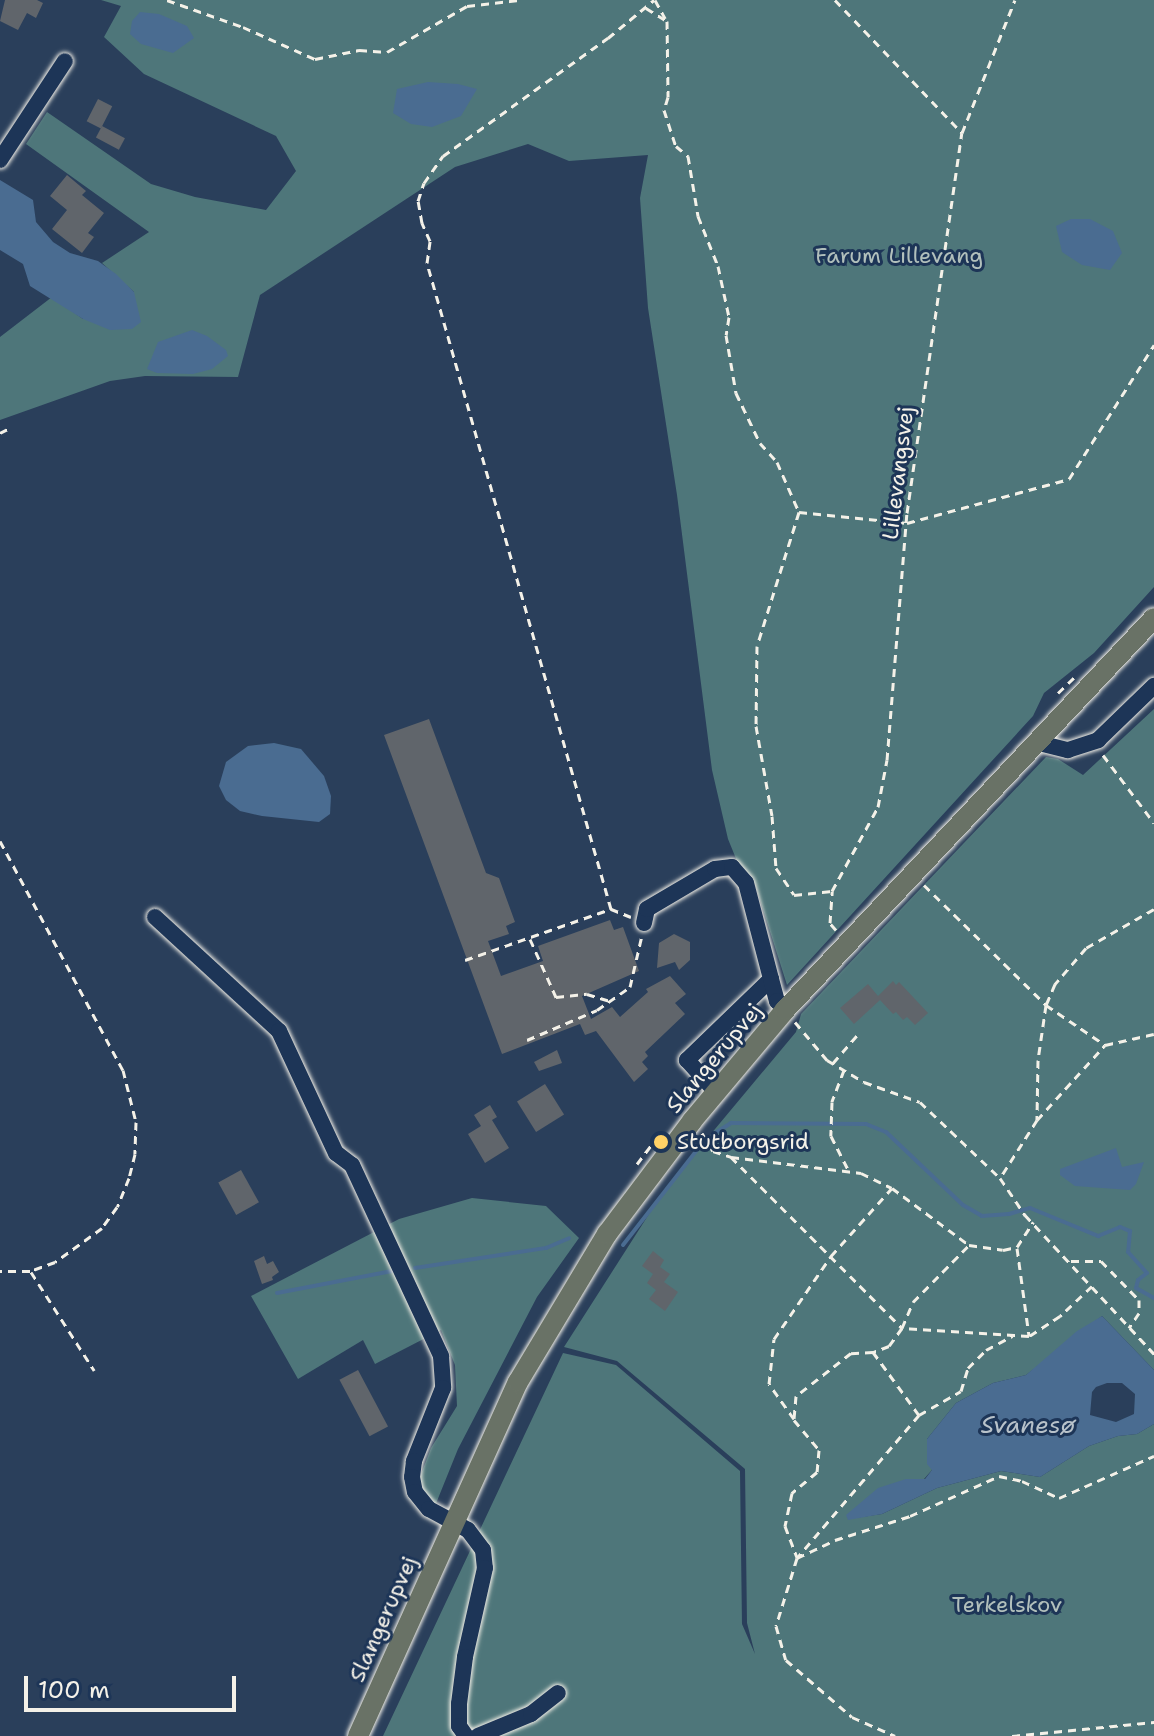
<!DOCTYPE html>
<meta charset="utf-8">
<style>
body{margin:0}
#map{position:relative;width:1154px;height:1736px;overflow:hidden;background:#2a3f5b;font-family:"Shantell Sans",sans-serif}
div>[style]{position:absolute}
.green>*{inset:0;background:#4e767a}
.water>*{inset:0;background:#4a6c91}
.stream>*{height:4px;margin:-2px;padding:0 2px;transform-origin:2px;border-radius:2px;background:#4a6c91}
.building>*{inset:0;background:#60656b;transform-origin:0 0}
.path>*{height:3px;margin-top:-1.5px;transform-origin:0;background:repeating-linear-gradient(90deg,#f4f1e8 0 8px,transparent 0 14px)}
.roads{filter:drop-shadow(0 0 2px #f4f1e8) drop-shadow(0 0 2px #f4f1e8)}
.minor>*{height:16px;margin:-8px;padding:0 8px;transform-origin:8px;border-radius:8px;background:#1d3557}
.major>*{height:20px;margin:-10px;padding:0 10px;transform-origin:10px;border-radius:10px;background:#697266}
.dots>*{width:22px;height:22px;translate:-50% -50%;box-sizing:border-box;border:4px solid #1d3557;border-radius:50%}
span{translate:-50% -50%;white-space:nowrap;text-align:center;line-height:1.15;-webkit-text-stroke:6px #1d3557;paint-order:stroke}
.park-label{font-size:22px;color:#b2c0bc}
.street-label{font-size:22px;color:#f4f1e8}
.poi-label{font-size:22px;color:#f4f1e8}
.left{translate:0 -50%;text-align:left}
.water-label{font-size:24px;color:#b8c2ca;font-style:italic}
.scale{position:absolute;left:24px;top:1676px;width:212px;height:36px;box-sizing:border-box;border:4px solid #f4f1e8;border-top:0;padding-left:10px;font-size:24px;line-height:28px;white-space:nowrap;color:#f4f1e8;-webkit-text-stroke:6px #1d3557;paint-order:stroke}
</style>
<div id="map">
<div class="green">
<div style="clip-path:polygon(101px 0,1154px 0,1154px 587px,1094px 653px,1044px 693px,1033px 716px,787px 985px,753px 878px,739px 866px,728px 839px,712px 770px,677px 495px,648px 308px,640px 198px,648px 155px,569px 161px,528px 144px,455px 167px,260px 295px,238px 377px,145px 376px,110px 381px,0 420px,0 337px,52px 297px,83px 319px,134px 292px,102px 263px,149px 232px,26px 144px,47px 112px,151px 184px,195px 197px,266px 210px,296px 171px,276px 136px,144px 74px,104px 37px,121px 6px)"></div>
<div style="clip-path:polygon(1154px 709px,1154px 1370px,1102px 1316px,1026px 1375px,993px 1383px,956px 1403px,927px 1439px,932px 1470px,924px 1479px,848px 1519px,882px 1514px,937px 1488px,1001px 1471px,1040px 1477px,1089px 1446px,1118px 1436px,1137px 1434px,1154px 1424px,1154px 1736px,383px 1736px,563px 1353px,616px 1365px,740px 1471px,742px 1624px,755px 1654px,747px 1623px,745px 1469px,617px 1361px,564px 1347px,665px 1189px,796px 1032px,801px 1014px,1046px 757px,1058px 759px,1083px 775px)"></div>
<div style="clip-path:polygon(472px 1198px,546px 1206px,579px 1238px,537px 1297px,458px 1449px,435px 1506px,421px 1491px,420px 1477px,431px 1448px,457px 1406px,455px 1365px,441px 1330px,375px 1364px,363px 1340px,298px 1379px,251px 1296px,399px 1219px)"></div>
</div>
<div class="water">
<div style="clip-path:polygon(140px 12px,159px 14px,187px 26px,194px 38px,173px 53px,141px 44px,130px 34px,132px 21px)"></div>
<div style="clip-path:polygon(428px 82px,458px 84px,477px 89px,461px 116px,432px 127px,411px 124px,393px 113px,397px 89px)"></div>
<div style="clip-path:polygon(0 180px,33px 200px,36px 222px,53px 242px,70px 253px,98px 261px,116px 274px,134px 292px,141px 322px,132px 329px,110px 330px,83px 319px,30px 286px,23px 264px,0 250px)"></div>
<div style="clip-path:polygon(1071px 219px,1090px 219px,1113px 231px,1122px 253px,1110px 270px,1082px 265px,1062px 252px,1056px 226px)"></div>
<div style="clip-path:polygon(192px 330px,207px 336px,226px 350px,228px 356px,212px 369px,193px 374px,157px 373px,147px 369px,158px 342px)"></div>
<div style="clip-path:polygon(274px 743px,301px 749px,324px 776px,331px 796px,330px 814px,319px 822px,262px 816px,240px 811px,226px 800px,219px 786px,226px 762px,248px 746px)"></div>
<div style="clip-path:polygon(1116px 1148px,1122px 1167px,1144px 1162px,1136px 1184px,1130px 1190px,1075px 1186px,1060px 1175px,1060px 1169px)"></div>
<div style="clip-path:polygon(evenodd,1102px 1316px,1154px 1370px,1154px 1424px,1137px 1434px,1118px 1436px,1089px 1446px,1040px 1477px,1001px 1471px,937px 1488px,882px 1514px,848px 1520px,846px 1515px,878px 1488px,906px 1479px,925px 1479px,932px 1470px,927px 1464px,927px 1439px,956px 1403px,993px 1383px,1026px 1375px,1077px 1331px,1102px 1316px,1107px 1383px,1122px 1383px,1135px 1394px,1134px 1414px,1116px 1422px,1090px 1415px,1092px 1392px,1096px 1387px,1107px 1383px)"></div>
</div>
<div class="stream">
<div style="left:715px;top:1133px;width:19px;rotate:-32deg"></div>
<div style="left:731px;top:1123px;width:135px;rotate:0.4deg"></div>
<div style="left:866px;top:1124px;width:22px;rotate:22deg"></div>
<div style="left:886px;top:1132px;width:106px;rotate:43.5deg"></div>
<div style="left:963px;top:1205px;width:22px;rotate:30deg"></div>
<div style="left:982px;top:1216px;width:27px;rotate:-4deg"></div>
<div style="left:1009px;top:1214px;width:22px;rotate:-16deg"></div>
<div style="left:1030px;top:1208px;width:74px;rotate:22.4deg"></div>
<div style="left:1098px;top:1236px;width:24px;rotate:-22deg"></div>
<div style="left:1120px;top:1227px;width:11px;rotate:22deg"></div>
<div style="left:1130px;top:1231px;width:21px;rotate:95deg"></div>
<div style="left:1128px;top:1252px;width:28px;rotate:48deg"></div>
<div style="left:1147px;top:1273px;width:11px;rotate:142deg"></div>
<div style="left:1138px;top:1280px;width:8px;rotate:104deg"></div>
<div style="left:1136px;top:1288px;width:21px;rotate:29deg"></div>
<div style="left:623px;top:1245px;width:125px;rotate:-52.1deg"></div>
<div style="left:415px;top:1268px;width:133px;rotate:-8.7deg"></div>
<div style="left:546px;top:1248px;width:25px;rotate:-23deg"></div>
<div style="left:277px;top:1293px;width:117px;rotate:-10.8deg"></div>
</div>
<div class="building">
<div style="clip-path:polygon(5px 0,37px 0,43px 3px,36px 18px,27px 13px,18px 30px,0 21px)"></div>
<div style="left:98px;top:99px;width:16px;height:25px;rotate:27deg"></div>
<div style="left:102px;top:126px;width:26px;height:13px;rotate:28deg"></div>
<div style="clip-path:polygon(67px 175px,86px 191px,82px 195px,104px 213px,88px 233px,94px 237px,82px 253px,52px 229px,67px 210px,50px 196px)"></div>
<div style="clip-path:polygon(429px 719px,486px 873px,499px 878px,515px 922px,506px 926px,509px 934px,488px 941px,501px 976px,543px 961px,538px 946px,610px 920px,614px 930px,623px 927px,639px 971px,582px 996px,591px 1019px,612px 1007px,620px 1017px,648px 992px,646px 989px,670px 976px,686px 994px,675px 1003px,685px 1014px,645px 1052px,648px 1056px,642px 1062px,648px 1069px,634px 1082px,596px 1031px,585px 1035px,580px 1024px,502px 1054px,384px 735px)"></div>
<div style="clip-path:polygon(674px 934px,690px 942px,690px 960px,679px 970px,675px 962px,657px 968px,659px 943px)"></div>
<div style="clip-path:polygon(893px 981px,896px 985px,899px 982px,928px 1013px,915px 1025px,907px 1017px,903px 1020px,896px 1012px,893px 1014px,880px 1000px,854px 1024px,840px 1008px,868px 984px,878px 996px)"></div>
<div style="clip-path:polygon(557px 1050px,562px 1063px,539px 1071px,534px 1062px)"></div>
<div style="left:545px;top:1084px;width:36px;height:33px;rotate:58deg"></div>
<div style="clip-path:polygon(490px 1105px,497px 1117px,492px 1120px,509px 1148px,485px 1163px,468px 1134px,481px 1126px,474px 1115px)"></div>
<div style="left:241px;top:1170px;width:37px;height:26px;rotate:61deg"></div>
<div style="clip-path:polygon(653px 1251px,664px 1260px,660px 1267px,670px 1274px,664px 1282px,678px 1292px,665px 1311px,649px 1299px,656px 1290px,647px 1283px,653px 1274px,642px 1266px)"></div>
<div style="clip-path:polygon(264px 1256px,267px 1264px,273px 1261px,279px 1272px,272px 1277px,273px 1280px,262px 1284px,254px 1261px)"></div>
<div style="left:358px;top:1370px;width:64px;height:21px;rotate:62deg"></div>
</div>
<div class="path">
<div style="left:167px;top:0;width:81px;rotate:19.6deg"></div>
<div style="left:243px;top:27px;width:79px;rotate:24deg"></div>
<div style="left:315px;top:59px;width:45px;rotate:-11.6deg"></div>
<div style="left:359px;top:50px;width:28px;rotate:4deg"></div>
<div style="left:387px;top:52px;width:92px;rotate:-29.9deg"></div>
<div style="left:467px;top:6px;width:52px;rotate:-6.6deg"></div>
<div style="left:655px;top:0;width:21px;rotate:61deg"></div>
<div style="left:835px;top:0;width:184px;rotate:46.3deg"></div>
<div style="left:646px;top:8px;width:25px;rotate:32deg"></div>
<div style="left:667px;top:21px;width:76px;rotate:89.2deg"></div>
<div style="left:668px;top:97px;width:14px;rotate:107deg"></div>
<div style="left:664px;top:110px;width:38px;rotate:72deg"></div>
<div style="left:676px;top:146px;width:16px;rotate:40deg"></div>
<div style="left:688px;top:156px;width:61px;rotate:80.5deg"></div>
<div style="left:698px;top:216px;width:54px;rotate:68.2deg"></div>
<div style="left:718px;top:266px;width:52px;rotate:77.8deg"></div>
<div style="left:729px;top:317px;width:18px;rotate:99deg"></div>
<div style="left:726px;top:335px;width:59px;rotate:80.2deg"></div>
<div style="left:736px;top:393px;width:55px;rotate:64.4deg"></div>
<div style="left:760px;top:443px;width:25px;rotate:48deg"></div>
<div style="left:777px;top:462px;width:55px;rotate:66.3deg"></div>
<div style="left:799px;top:512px;width:140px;rotate:107.4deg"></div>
<div style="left:757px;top:646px;width:80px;rotate:90.7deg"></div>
<div style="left:756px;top:726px;width:91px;rotate:79.9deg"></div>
<div style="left:772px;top:816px;width:52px;rotate:85.6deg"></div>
<div style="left:776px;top:868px;width:32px;rotate:56deg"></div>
<div style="left:794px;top:895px;width:38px;rotate:-6deg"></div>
<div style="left:0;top:433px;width:9px;rotate:-27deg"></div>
<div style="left:799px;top:512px;width:109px;rotate:5.8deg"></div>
<div style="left:907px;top:523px;width:168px;rotate:-15.2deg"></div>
<div style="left:1069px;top:479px;width:159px;rotate:-57.6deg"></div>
<div style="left:1058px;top:693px;width:28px;rotate:-44deg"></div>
<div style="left:1103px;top:755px;width:85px;rotate:53.1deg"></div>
<div style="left:0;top:841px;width:260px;rotate:61.8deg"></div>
<div style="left:123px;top:1070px;width:54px;rotate:76deg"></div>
<div style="left:136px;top:1122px;width:32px;rotate:92deg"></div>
<div style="left:135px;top:1154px;width:25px;rotate:104deg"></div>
<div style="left:129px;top:1178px;width:31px;rotate:112deg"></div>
<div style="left:117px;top:1207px;width:26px;rotate:126deg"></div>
<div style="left:102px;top:1228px;width:58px;rotate:144.1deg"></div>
<div style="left:55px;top:1262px;width:27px;rotate:160deg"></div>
<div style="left:30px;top:1271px;width:30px;rotate:180deg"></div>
<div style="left:924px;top:885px;width:171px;rotate:44.5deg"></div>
<div style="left:1046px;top:1005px;width:71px;rotate:34.1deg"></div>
<div style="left:1154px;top:909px;width:78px;rotate:150.2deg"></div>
<div style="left:1086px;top:948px;width:48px;rotate:130.7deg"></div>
<div style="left:1055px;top:984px;width:23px;rotate:113deg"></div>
<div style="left:1046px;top:1005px;width:56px;rotate:98.3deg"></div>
<div style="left:1038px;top:1060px;width:60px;rotate:91deg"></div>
<div style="left:1037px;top:1120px;width:69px;rotate:122.5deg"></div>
<div style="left:1000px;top:1178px;width:45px;rotate:56deg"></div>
<div style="left:1025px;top:1215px;width:190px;rotate:47.1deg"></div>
<div style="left:631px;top:917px;width:22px;rotate:-158deg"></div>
<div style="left:611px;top:909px;width:672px;rotate:-105.9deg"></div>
<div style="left:427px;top:263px;width:22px;rotate:-82deg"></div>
<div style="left:430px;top:241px;width:20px;rotate:-114deg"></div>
<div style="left:422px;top:223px;width:22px;rotate:-100deg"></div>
<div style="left:418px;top:201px;width:19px;rotate:-72deg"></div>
<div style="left:424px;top:183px;width:33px;rotate:-55deg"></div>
<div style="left:443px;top:156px;width:203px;rotate:-35.6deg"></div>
<div style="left:608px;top:38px;width:60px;rotate:-39.6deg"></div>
<div style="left:836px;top:930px;width:9px;rotate:-131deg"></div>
<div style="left:830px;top:923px;width:32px;rotate:-86deg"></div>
<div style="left:832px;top:891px;width:96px;rotate:-61.3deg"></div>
<div style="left:878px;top:807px;width:48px;rotate:-79.2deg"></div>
<div style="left:887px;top:760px;width:248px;rotate:-85.4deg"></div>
<div style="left:907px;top:513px;width:384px;rotate:-81.8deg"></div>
<div style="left:962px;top:133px;width:143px;rotate:-68.3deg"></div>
<div style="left:530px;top:939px;width:64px;rotate:65.9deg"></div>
<div style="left:556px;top:997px;width:31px;rotate:-6deg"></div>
<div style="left:587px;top:994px;width:24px;rotate:17deg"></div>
<div style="left:465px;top:960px;width:155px;rotate:-19.3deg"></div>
<div style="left:795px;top:1022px;width:50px;rotate:49.9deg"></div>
<div style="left:827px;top:1060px;width:43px;rotate:30.7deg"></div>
<div style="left:864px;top:1082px;width:59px;rotate:19.7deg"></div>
<div style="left:920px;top:1102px;width:110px;rotate:43.5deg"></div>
<div style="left:527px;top:1040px;width:76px;rotate:-23.2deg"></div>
<div style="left:597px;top:1010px;width:40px;rotate:-34.9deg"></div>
<div style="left:630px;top:987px;width:53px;rotate:-77deg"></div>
<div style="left:833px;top:1063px;width:40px;rotate:-49deg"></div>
<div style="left:844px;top:1070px;width:34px;rotate:111deg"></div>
<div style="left:832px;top:1102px;width:34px;rotate:92deg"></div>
<div style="left:831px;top:1136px;width:39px;rotate:63deg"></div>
<div style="left:1037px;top:1120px;width:101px;rotate:-47.8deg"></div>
<div style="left:1105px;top:1045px;width:50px;rotate:-12.7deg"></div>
<div style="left:702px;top:1133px;width:21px;rotate:59deg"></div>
<div style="left:713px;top:1151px;width:19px;rotate:18deg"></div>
<div style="left:731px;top:1157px;width:242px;rotate:45deg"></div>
<div style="left:902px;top:1328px;width:28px;rotate:-67deg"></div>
<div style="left:913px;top:1302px;width:80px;rotate:-45.5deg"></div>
<div style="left:731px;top:1157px;width:131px;rotate:7deg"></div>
<div style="left:861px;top:1173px;width:34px;rotate:26deg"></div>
<div style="left:892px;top:1188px;width:96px;rotate:36.5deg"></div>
<div style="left:969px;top:1245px;width:34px;rotate:8deg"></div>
<div style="left:1003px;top:1250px;width:14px;rotate:-12deg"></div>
<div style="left:1017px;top:1247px;width:30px;rotate:-57deg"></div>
<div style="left:637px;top:1164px;width:40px;rotate:-53deg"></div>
<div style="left:1017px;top:1248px;width:89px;rotate:82.2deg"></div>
<div style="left:1071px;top:1261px;width:30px"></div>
<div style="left:1101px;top:1261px;width:54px;rotate:45.7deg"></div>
<div style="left:1139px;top:1300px;width:13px;rotate:90deg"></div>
<div style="left:1139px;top:1313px;width:18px;rotate:124deg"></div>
<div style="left:31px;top:1272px;width:117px;rotate:57.3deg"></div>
<div style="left:1092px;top:1286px;width:44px;rotate:136.8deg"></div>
<div style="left:1060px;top:1316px;width:37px;rotate:147deg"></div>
<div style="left:1029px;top:1336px;width:127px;rotate:-176.4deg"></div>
<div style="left:902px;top:1328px;width:22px;rotate:126deg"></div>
<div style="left:889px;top:1346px;width:17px;rotate:159deg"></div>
<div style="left:873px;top:1352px;width:22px;rotate:177deg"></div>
<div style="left:851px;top:1353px;width:70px;rotate:142deg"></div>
<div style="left:796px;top:1396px;width:24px;rotate:95deg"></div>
<div style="left:794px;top:1420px;width:39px;rotate:50deg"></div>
<div style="left:819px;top:1450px;width:22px;rotate:95deg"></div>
<div style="left:817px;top:1472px;width:33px;rotate:140deg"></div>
<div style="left:792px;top:1493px;width:34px;rotate:102deg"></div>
<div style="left:785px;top:1526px;width:34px;rotate:69deg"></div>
<div style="left:797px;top:1558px;width:42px;rotate:-25.3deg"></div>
<div style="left:835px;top:1540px;width:79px;rotate:-17.7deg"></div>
<div style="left:910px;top:1516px;width:98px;rotate:-24.2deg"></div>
<div style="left:999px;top:1476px;width:24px;rotate:12deg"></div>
<div style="left:1022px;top:1481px;width:41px;rotate:24.7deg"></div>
<div style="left:1059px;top:1498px;width:104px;rotate:-23.9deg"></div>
<div style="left:873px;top:1352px;width:78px;rotate:53.9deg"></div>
<div style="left:919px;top:1415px;width:188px;rotate:130.5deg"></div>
<div style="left:797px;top:1558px;width:71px;rotate:107.2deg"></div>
<div style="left:776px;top:1626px;width:35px;rotate:74deg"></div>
<div style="left:786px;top:1660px;width:87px;rotate:40.8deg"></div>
<div style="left:852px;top:1717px;width:47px;rotate:23.8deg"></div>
<div style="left:919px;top:1415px;width:48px;rotate:-29.7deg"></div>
<div style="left:961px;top:1391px;width:24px;rotate:-73deg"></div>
<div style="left:968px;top:1368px;width:25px;rotate:-45deg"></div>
<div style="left:986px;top:1350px;width:30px;rotate:-28deg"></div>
<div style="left:794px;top:1419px;width:43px;rotate:-125.5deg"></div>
<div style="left:769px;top:1384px;width:45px;rotate:-83.7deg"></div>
<div style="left:774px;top:1339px;width:101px;rotate:-55.5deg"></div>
<div style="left:831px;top:1256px;width:91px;rotate:-48.1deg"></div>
<div style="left:1012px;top:1736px;width:143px;rotate:-5.6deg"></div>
</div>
<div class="roads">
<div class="minor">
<div style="left:0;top:160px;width:118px;rotate:-56.7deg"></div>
<div style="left:1039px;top:743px;width:30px;rotate:14deg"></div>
<div style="left:1068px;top:750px;width:32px;rotate:-18deg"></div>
<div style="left:1098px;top:740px;width:78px;rotate:-44deg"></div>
<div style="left:155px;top:917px;width:168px;rotate:42.6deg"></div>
<div style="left:279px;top:1031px;width:135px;rotate:65deg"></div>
<div style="left:336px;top:1153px;width:20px;rotate:37deg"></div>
<div style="left:352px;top:1165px;width:211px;rotate:65deg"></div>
<div style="left:441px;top:1356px;width:32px;rotate:86deg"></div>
<div style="left:443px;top:1388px;width:79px;rotate:111.7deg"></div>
<div style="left:414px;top:1461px;width:16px;rotate:97deg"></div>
<div style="left:412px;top:1477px;width:15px;rotate:79deg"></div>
<div style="left:415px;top:1492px;width:22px;rotate:51deg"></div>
<div style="left:429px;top:1509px;width:44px;rotate:28.3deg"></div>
<div style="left:468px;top:1530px;width:25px;rotate:53deg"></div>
<div style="left:483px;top:1550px;width:18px;rotate:84deg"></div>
<div style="left:485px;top:1568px;width:91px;rotate:102.7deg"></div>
<div style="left:465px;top:1657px;width:47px;rotate:97.3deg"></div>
<div style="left:459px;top:1704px;width:22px;rotate:90deg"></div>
<div style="left:459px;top:1726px;width:12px;rotate:55deg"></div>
<div style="left:644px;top:923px;width:14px;rotate:-78deg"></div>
<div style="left:647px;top:909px;width:79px;rotate:-30.5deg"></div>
<div style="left:715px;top:869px;width:17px;rotate:-7deg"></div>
<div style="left:732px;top:867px;width:21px;rotate:49deg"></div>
<div style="left:746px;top:883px;width:99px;rotate:75.4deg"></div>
<div style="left:771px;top:979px;width:117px;rotate:136deg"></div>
<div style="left:687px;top:1060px;width:43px;rotate:47.8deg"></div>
<div style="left:771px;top:979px;width:23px;rotate:75deg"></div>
<div style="left:777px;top:1001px;width:12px;rotate:48deg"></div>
<div style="left:478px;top:1736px;width:57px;rotate:-22.5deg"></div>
<div style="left:531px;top:1714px;width:34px;rotate:-38deg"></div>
</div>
<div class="major">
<div style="left:358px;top:1736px;width:388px;rotate:-65.7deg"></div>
<div style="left:518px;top:1382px;width:173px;rotate:-59deg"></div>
<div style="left:607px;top:1234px;width:141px;rotate:-53deg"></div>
<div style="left:692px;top:1121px;width:145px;rotate:-50deg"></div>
<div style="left:785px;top:1010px;width:538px;rotate:-46.73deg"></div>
</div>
</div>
<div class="dots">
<div style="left:661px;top:1142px;background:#ffd166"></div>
</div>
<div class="park-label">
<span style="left:899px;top:256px">Farum Lillevang</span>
<span style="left:1007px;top:1605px">Terkelskov</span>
</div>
<div class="street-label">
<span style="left:898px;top:473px;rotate:-83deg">Lillevangsvej</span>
<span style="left:714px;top:1058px;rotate:-50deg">Slangerupvej</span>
<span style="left:383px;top:1619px;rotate:-66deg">Slangerupvej</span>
</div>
<div class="poi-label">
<span class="left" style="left:677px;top:1142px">Stutborgsrid</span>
</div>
<div class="water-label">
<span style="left:1028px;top:1426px">Svanesø</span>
</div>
<div class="scale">100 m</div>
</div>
